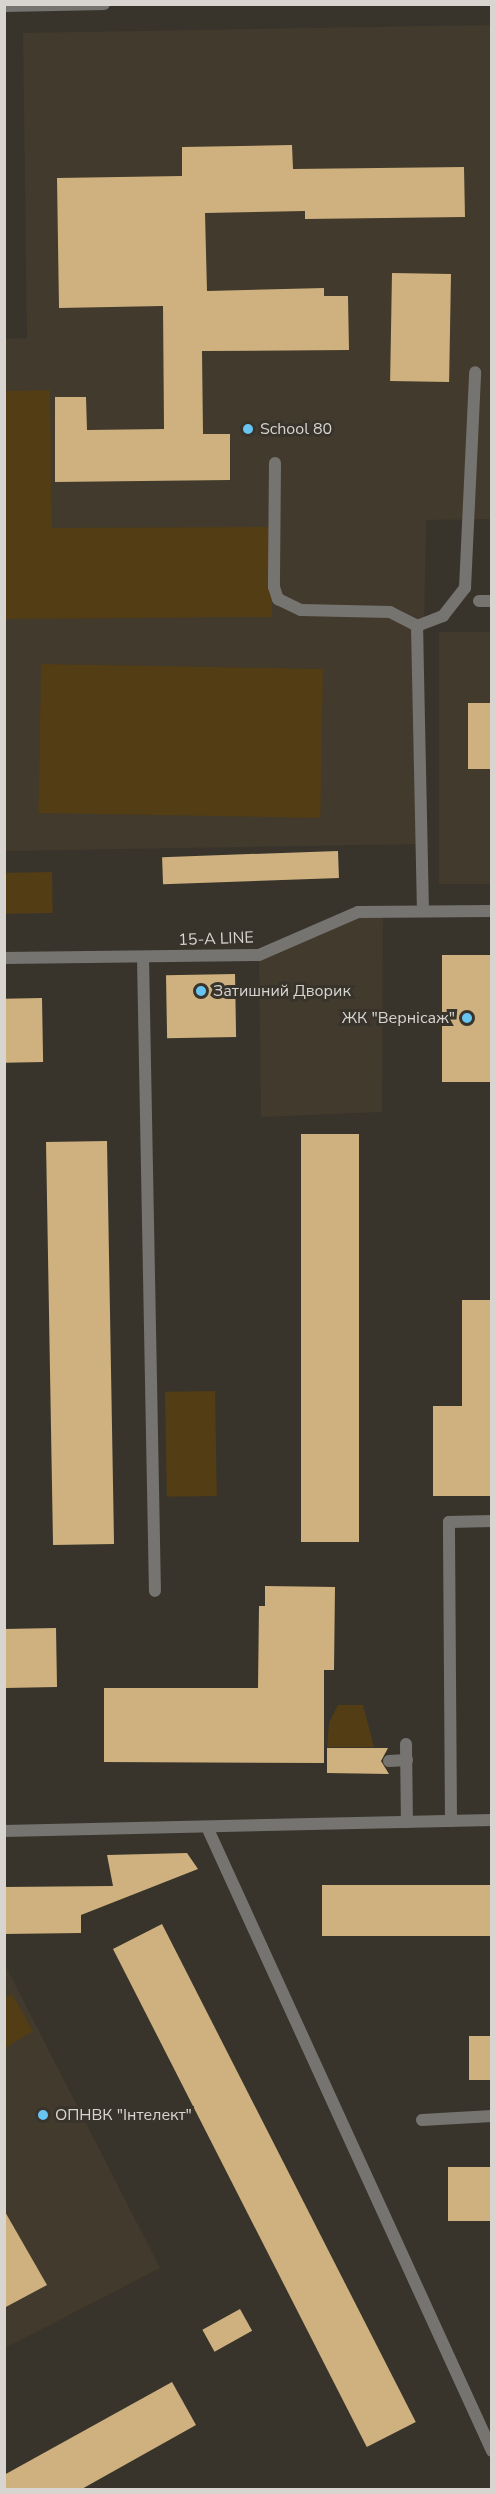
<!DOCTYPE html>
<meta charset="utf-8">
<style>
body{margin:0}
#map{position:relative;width:496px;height:2494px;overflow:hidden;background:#38342c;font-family:"Nunito Sans",sans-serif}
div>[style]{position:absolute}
.built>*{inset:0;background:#423a2c;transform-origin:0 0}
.green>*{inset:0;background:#523d15;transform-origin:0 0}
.building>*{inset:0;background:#ceb17e;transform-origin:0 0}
.service>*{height:12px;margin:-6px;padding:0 6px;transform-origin:6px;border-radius:6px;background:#767470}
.minor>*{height:12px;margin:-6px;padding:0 6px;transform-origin:6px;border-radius:6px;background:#767470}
.tertiary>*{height:12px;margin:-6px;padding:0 6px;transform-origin:6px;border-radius:6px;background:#767470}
.dots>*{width:16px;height:16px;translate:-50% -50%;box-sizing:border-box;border:3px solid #38342c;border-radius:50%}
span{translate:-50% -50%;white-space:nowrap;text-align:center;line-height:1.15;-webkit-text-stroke:6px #38342c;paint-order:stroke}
.poi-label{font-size:16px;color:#d8d5d0}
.left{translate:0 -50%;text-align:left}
.right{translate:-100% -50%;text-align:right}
.street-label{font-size:16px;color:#d8d5d0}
.frame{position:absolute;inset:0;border:6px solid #d8d5d0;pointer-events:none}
</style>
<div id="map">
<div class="built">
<div style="clip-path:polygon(491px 25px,491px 519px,426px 520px,420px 844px,5px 851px,4px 339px,27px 338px,23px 33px)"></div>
<div style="left:491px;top:632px;width:252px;height:52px;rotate:90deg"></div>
<div style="clip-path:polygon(383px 911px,382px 1112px,261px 1117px,259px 955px,358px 912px)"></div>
<div style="clip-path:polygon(4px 1963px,160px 2268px,5px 2348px,4px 2348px)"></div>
</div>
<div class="green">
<div style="clip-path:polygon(50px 390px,52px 528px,272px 527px,272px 617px,5px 619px,4px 391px)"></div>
<div style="left:323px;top:669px;width:149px;height:282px;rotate:91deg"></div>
<div style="left:52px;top:872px;width:41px;height:47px;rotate:89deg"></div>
<div style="left:215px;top:1391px;width:105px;height:50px;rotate:89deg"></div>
<div style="clip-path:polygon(338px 1705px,363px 1705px,374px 1747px,327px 1747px,329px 1723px)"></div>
<div style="clip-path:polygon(12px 1994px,33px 2031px,5px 2048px,5px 1998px)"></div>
</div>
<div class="building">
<div style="clip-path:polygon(292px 145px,293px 169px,464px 167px,465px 217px,305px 219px,305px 211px,205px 213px,207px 291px,324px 288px,324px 296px,348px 296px,349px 350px,202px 351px,203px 434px,230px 434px,230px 480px,55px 482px,55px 397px,86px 397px,87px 430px,164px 429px,163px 306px,59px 308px,57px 178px,182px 176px,182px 147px)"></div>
<div style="left:392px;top:273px;width:59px;height:108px;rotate:1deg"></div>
<div style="left:468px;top:703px;width:24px;height:66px"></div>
<div style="left:338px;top:851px;width:27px;height:176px;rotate:88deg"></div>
<div style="left:442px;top:955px;width:50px;height:127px"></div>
<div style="left:235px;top:974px;width:63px;height:69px;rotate:89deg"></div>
<div style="left:42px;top:998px;width:64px;height:38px;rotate:89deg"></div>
<div style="left:359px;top:1134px;width:408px;height:58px;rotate:90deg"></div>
<div style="left:107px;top:1141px;width:403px;height:61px;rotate:89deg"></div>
<div style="clip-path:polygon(462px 1300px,492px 1300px,492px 1496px,433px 1496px,433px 1406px,462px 1406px)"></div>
<div style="clip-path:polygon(265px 1586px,335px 1587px,334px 1670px,324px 1670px,324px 1763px,104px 1762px,104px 1688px,258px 1688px,259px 1606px,265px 1606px)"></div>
<div style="left:56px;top:1628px;width:59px;height:52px;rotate:89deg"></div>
<div style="clip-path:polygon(327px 1748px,388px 1748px,381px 1761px,389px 1774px,327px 1773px)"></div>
<div style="clip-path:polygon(187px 1853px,198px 1869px,81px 1915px,81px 1933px,4px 1934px,4px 1887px,113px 1886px,107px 1855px)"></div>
<div style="left:322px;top:1885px;width:170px;height:51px"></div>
<div style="left:162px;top:1924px;width:559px;height:55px;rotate:63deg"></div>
<div style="left:469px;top:2036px;width:23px;height:44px"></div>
<div style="left:448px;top:2167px;width:44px;height:54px"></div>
<div style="clip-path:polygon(4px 2210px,47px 2285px,4px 2308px)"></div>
<div style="left:240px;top:2309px;width:25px;height:43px;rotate:61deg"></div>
<div style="clip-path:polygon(172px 2382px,196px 2425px,80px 2490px,4px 2490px,4px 2475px)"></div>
</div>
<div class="service">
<div style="left:275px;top:463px;width:124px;rotate:90.5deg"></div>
<div style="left:274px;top:587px;width:13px;rotate:72deg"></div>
<div style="left:278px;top:599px;width:25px;rotate:26deg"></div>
<div style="left:301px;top:610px;width:89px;rotate:1.3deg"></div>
<div style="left:390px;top:612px;width:30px;rotate:27deg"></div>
<div style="left:417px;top:626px;width:28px;rotate:-21deg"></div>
<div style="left:443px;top:616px;width:36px;rotate:-52deg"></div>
<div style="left:465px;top:588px;width:216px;rotate:-87.3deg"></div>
<div style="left:479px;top:601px;width:13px"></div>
<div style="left:417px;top:626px;width:284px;rotate:88.8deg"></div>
<div style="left:143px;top:957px;width:634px;rotate:88.92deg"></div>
<div style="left:406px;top:1744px;width:78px;rotate:89.3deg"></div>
<div style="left:389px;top:1761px;width:18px;rotate:-3deg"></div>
<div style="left:451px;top:1821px;width:299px;rotate:-90.4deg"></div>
<div style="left:449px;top:1522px;width:43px;rotate:-1.3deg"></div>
<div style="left:207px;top:1827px;width:686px;rotate:65.45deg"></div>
</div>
<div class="minor">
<div style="left:4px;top:958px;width:255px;rotate:-0.7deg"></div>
<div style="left:259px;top:955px;width:108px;rotate:-23.5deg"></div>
<div style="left:358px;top:912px;width:134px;rotate:-0.4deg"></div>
<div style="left:4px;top:1831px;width:488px;rotate:-1.3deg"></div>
<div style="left:422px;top:2120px;width:70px;rotate:-3.3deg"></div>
</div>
<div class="tertiary">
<div style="left:4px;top:6px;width:100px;rotate:-1.1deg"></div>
</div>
<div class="dots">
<div style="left:248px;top:429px;background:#68c4f0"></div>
<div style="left:201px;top:991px;background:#68c4f0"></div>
<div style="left:467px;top:1018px;background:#68c4f0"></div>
<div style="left:43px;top:2115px;background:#68c4f0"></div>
</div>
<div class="poi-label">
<span class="left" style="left:260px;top:429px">School 80</span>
<span class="left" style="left:213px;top:991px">Затишний Дворик</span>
<span class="right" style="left:455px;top:1018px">ЖК "Вернісаж"</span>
<span class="left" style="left:55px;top:2115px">ОПНВК "Інтелект"</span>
</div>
<div class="street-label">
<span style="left:216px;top:939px;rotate:-2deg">15-A LINE</span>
</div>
<div class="frame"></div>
</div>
